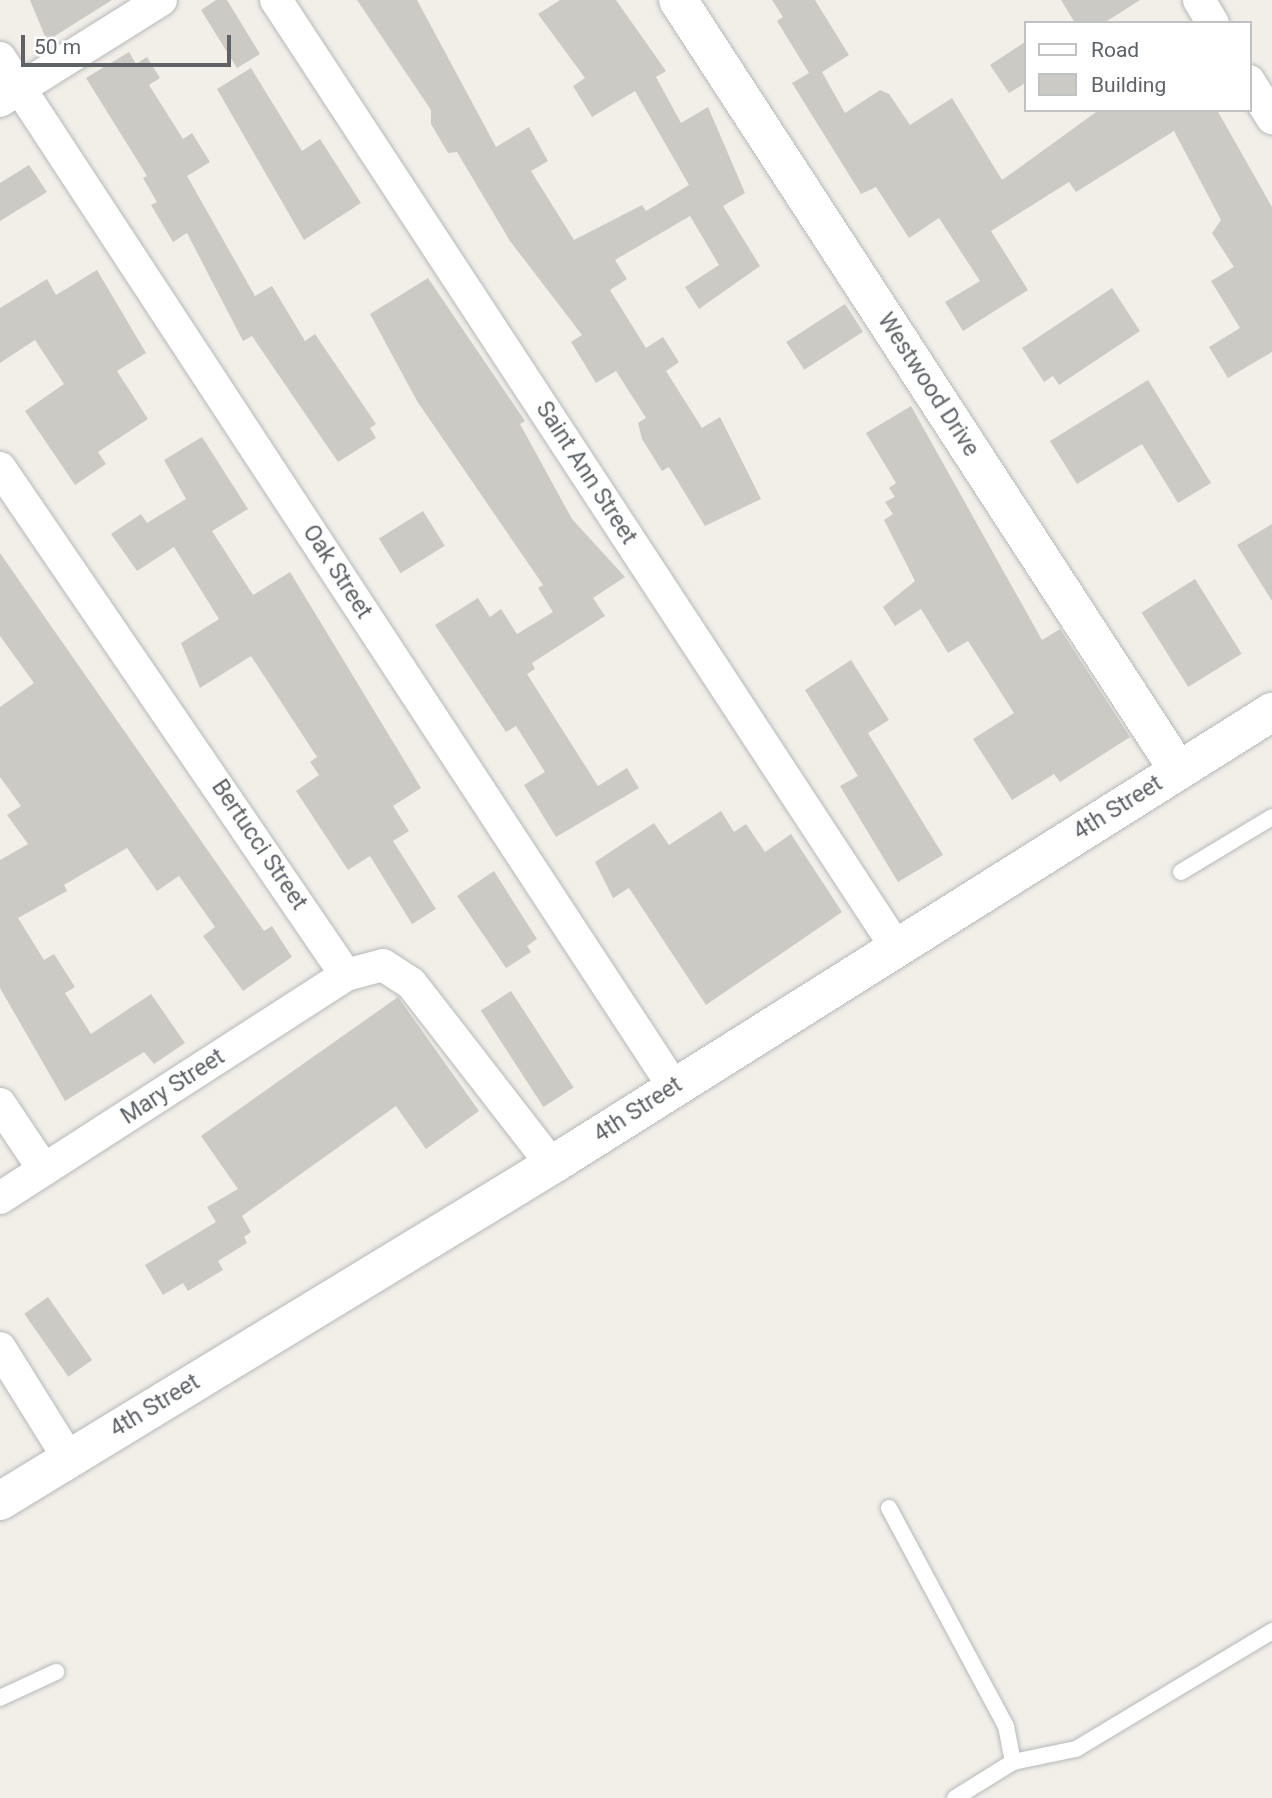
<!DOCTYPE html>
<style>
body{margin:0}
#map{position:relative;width:1272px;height:1798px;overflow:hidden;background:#f1efe8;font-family:Roboto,sans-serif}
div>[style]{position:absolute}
.building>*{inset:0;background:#cccac5;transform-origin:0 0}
.roads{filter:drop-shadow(0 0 2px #b5b8bc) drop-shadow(0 0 2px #b5b8bc)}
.service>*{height:16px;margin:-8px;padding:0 8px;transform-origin:8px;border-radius:8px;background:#fff}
.minor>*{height:32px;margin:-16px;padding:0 16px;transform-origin:16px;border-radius:16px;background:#fff}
.tertiary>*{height:38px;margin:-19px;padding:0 19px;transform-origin:19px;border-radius:19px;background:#fff}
.secondary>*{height:38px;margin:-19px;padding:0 19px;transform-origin:19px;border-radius:19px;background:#fff}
span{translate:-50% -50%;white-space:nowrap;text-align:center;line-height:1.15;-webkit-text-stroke:5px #fff;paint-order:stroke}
.street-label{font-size:23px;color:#5f6368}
.legend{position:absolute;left:1024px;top:21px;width:228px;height:91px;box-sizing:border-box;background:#fff;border:2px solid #bfc1c3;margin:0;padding:9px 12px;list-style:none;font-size:21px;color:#5f6368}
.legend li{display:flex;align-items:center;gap:14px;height:35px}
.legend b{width:35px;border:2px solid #bfc1c3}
.scale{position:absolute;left:21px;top:35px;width:210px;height:32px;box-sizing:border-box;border:4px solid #5f6368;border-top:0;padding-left:9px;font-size:21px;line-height:24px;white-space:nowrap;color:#5f6368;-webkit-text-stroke:5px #fff;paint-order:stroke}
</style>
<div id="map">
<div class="building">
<div style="clip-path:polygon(30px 0,112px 0,47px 41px)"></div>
<div style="clip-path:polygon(216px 0,227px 0,260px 54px,237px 68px,201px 10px)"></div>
<div style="clip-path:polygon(357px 0,417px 0,496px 147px,529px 127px,548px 161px,531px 171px,574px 240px,642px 205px,646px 211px,689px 185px,635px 91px,592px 117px,573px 86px,585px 78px,538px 14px,560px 0,616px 0,666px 71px,656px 77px,681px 123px,708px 107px,745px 193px,723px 206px,760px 266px,699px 309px,685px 287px,719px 265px,690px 216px,615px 260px,627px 279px,610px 290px,646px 348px,663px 337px,679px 362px,666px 371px,702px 428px,720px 417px,761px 499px,705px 526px,669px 467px,662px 471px,642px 439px,638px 423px,646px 418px,616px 371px,596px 383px,571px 342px,582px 335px,510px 241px,457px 152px,448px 153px,431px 124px,431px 110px)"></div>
<div style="clip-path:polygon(772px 0,815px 0,849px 55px,822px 72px,845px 113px,880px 90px,889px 94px,910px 125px,952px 98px,1002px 180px,1099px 110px,1217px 110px,1272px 207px,1272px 352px,1228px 378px,1209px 347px,1240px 328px,1211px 281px,1234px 267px,1212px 233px,1221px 220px,1174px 131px,1076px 192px,1069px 182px,991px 231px,1028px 290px,963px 331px,945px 302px,980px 281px,939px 218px,909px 238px,876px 187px,861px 194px,792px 83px,809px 73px,777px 21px,783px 17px)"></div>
<div style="clip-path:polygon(1061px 0,1140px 0,1104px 23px,1075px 23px)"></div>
<div style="clip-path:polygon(1025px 42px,1025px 83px,1009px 93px,990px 65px)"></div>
<div style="clip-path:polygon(129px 52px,136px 64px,147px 57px,160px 78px,149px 85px,183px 139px,192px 133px,210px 162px,187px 176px,255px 296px,272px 286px,305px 341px,315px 334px,376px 424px,370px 428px,376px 438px,338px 462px,252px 336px,243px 341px,187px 233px,173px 242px,151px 205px,157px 202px,143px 178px,147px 176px,86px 78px)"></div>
<div style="clip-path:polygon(251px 68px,302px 151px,320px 139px,361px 203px,304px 240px,217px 89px)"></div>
<div style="clip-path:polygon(29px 165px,47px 192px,0 221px,0 183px)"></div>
<div style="clip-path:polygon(97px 270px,146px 353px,117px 371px,148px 419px,98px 452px,106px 464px,75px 485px,25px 411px,64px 384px,35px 340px,0 363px,0 308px,47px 279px,56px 295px)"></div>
<div style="clip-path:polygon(428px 278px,525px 421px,520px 424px,572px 519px,625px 577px,593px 598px,605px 616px,532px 663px,535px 669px,527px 674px,598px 786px,627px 768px,639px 788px,556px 837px,524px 785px,545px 772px,516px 726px,506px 732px,435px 625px,478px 598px,490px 617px,501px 609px,517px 634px,553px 612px,538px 588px,543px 585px,417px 401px,370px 314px)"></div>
<div style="clip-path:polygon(1112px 288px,1140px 331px,1059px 385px,1053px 376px,1044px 382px,1022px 348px)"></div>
<div style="left:845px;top:304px;width:33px;height:70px;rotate:57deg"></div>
<div style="clip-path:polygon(1148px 380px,1211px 483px,1178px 503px,1142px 444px,1077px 484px,1050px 441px)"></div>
<div style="clip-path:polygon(911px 406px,1042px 640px,1060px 629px,1130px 737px,1060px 782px,1054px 774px,1012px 800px,973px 739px,1014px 713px,968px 641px,948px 653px,921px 609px,895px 626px,883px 607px,915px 581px,884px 520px,893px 514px,885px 502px,895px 497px,889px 488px,896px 483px,866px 433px)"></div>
<div style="clip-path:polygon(202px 437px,248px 509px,212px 531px,253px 595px,290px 572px,421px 788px,393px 806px,409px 831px,393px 841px,436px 909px,412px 924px,370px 856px,348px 870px,296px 791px,319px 775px,310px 762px,317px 757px,251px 656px,200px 688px,181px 643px,219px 619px,174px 547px,137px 571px,111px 534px,141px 514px,147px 523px,186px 499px,164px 460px)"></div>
<div style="left:423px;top:511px;width:41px;height:52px;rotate:58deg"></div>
<div style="clip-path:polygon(1272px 524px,1272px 601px,1237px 545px)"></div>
<div style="clip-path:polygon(0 553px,264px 931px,272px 926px,292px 957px,243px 991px,203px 936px,215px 927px,179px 876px,157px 891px,127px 848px,64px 885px,67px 891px,18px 918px,44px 960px,54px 954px,75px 987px,65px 993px,91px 1034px,151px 994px,185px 1043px,154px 1064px,144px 1052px,65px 1101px,0 988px,0 860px,28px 844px,7px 815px,21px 806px,0 777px,0 707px,34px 683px,0 636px)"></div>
<div style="left:1195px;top:579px;width:88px;height:63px;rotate:58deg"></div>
<div style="clip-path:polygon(851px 660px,889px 720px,868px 733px,943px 855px,898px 882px,840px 786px,858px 776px,805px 690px)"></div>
<div style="clip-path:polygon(721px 811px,734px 832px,746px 824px,765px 852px,791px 834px,842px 912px,706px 1005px,629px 888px,613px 898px,595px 862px,654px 823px,669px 845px)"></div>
<div style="clip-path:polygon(494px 871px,537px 939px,527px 946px,531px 952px,506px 968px,457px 896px)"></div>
<div style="left:511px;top:991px;width:115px;height:36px;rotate:57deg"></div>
<div style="clip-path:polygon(398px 997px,479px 1111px,426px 1149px,396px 1106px,242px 1216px,251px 1232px,244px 1237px,247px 1243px,218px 1261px,223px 1270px,188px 1291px,183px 1283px,163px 1295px,145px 1265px,216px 1222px,207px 1207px,238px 1189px,201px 1136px)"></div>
<div style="left:48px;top:1297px;width:77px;height:29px;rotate:55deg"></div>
</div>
<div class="roads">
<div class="service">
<div style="left:1181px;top:872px;width:106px;rotate:-31.1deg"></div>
<div style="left:889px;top:1508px;width:247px;rotate:61.8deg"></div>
<div style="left:1006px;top:1726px;width:37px;rotate:79deg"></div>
<div style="left:0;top:1698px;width:62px;rotate:-24.9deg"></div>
<div style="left:955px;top:1798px;width:68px;rotate:-31.8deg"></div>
<div style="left:1013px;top:1762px;width:64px;rotate:-11.7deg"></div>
<div style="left:1076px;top:1749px;width:229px;rotate:-31deg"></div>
</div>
<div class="minor">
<div style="left:276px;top:0;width:1132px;rotate:56.79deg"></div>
<div style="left:1199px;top:0;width:27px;rotate:59deg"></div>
<div style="left:0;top:58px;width:1230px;rotate:56.78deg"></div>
<div style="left:1249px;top:81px;width:44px;rotate:58.1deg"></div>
<div style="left:0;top:101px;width:190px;rotate:-32.1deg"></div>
<div style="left:0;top:468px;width:614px;rotate:55.69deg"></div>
<div style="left:0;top:1104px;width:79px;rotate:56.3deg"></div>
<div style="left:0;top:1198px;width:412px;rotate:-32.8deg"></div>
<div style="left:346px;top:975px;width:38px;rotate:-15deg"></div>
<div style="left:383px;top:965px;width:33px;rotate:33deg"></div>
<div style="left:411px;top:983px;width:230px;rotate:52.2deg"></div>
<div style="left:0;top:1348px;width:131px;rotate:58.1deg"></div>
</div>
<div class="tertiary">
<div style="left:678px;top:0;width:918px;rotate:57deg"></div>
</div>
<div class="secondary">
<div style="left:0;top:1501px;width:646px;rotate:-31.33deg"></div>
<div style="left:552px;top:1165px;width:851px;rotate:-32.18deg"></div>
</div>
</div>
<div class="street-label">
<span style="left:928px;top:385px;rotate:57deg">Westwood Drive</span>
<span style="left:586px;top:473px;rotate:57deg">Saint Ann Street</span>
<span style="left:337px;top:572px;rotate:57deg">Oak Street</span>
<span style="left:1118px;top:808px;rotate:-32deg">4th Street</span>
<span style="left:259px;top:845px;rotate:56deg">Bertucci Street</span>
<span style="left:173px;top:1087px;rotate:-33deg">Mary Street</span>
<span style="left:638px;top:1110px;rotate:-33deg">4th Street</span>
<span style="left:155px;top:1406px;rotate:-31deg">4th Street</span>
</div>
<ul class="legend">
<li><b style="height:9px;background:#fff"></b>Road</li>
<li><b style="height:19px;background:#cccac5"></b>Building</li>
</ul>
<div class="scale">50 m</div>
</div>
